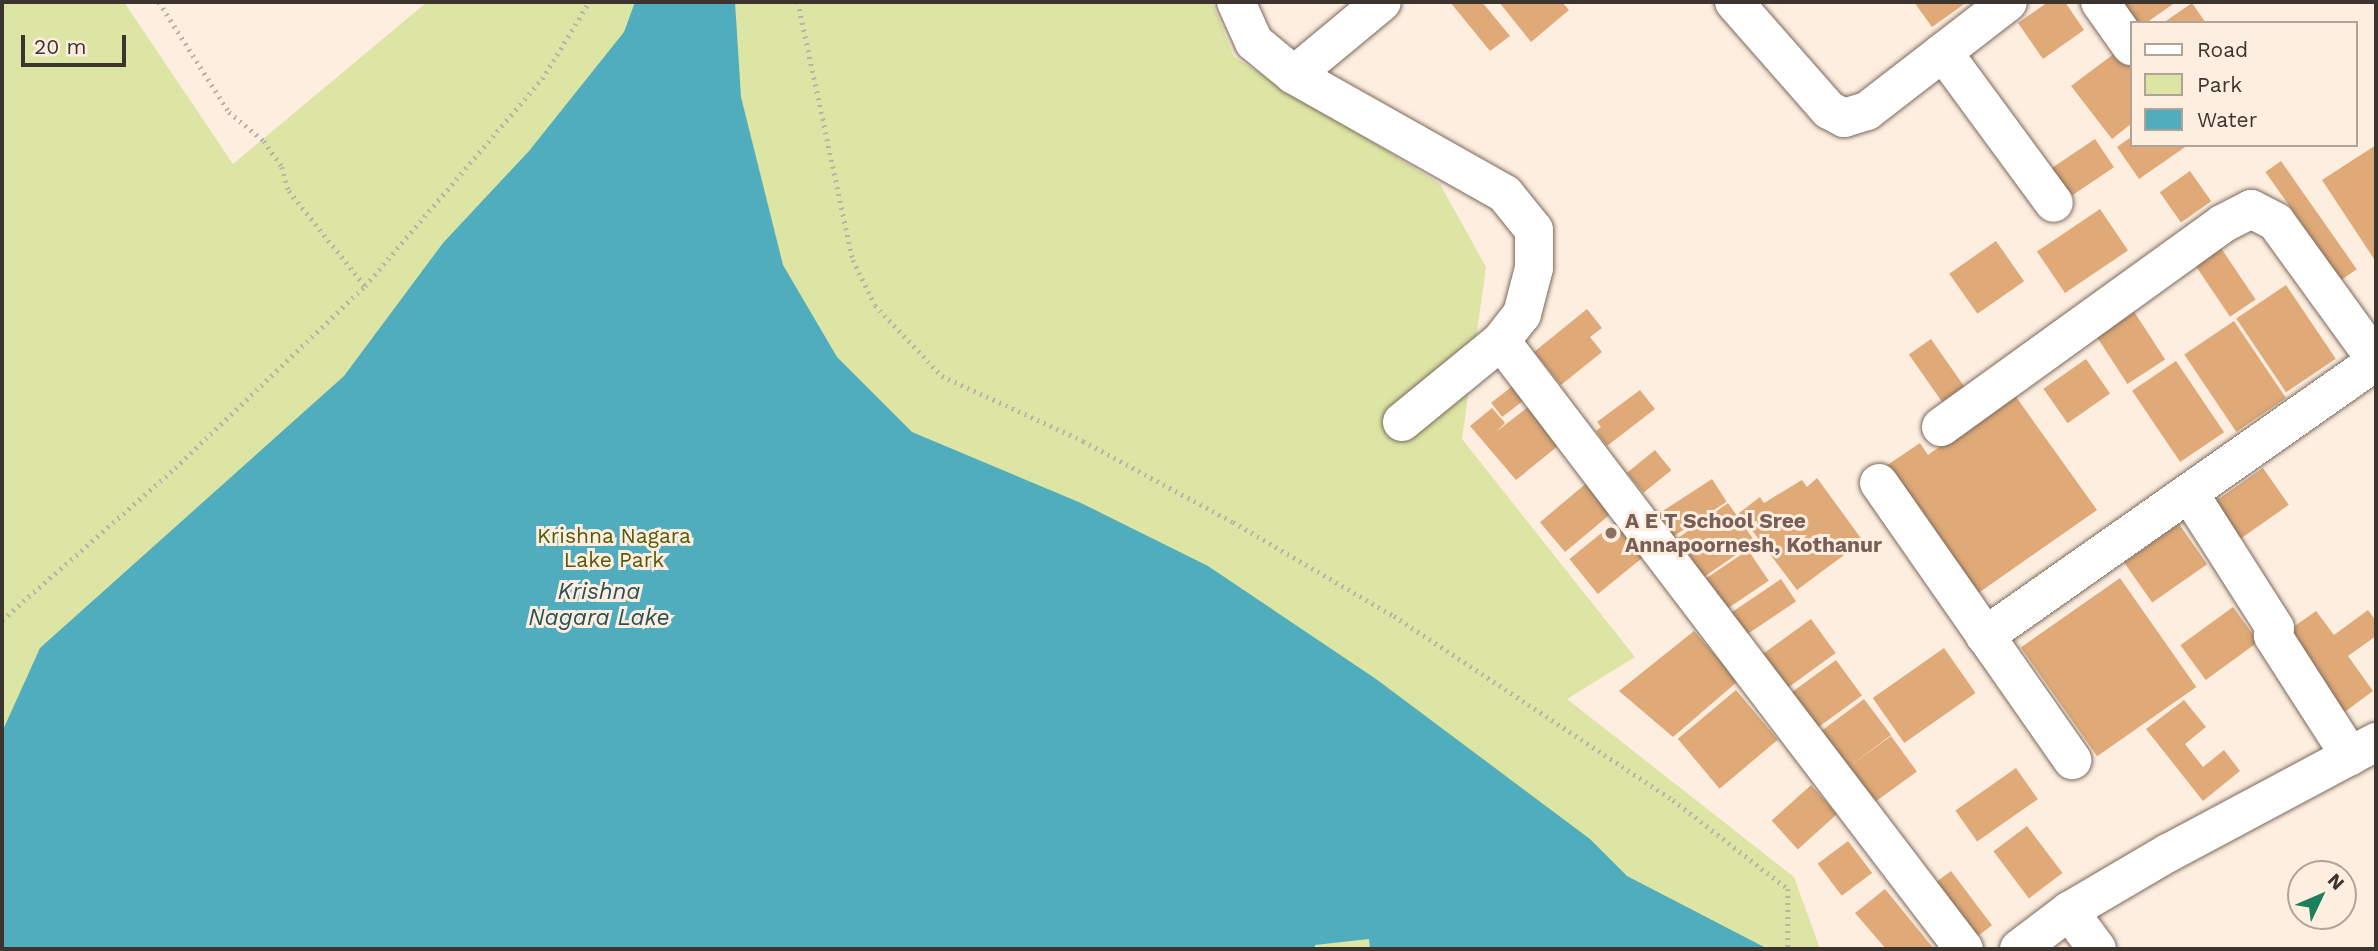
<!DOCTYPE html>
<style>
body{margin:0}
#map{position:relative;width:2378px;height:951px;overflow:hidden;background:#fdeee0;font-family:"Work Sans",sans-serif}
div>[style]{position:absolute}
.green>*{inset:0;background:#dde5a4}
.water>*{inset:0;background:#50adbe}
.building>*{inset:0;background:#dfa978;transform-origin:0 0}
.path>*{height:4.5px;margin-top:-2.25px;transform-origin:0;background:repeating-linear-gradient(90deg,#beb2a6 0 2px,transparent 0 7px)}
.roads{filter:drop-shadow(0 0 2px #7b6a5b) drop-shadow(0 0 2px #7b6a5b)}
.minor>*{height:38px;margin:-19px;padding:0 19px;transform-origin:19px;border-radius:19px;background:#fff}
.dots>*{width:19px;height:19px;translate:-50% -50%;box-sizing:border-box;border:4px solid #fdeee0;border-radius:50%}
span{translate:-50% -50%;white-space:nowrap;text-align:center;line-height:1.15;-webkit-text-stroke:6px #fdeee0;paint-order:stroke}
.education-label{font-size:21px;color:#785e54;font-weight:700}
.left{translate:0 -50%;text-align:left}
.park-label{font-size:21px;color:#555b0b}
.water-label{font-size:23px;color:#275159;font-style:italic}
.frame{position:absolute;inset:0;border:4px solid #3c342e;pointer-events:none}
.legend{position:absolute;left:2130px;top:21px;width:228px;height:126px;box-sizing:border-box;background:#fdeee0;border:2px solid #b0a499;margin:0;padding:9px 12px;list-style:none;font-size:21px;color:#3c342e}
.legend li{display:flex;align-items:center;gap:14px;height:35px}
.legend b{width:35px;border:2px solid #b0a499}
.north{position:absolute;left:2287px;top:860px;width:70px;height:70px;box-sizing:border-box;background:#fdeee0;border:2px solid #b0a499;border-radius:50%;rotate:46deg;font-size:19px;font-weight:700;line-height:28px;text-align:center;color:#3c342e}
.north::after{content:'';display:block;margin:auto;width:24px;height:32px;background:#1b815b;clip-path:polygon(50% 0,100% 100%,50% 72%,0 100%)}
.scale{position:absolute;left:21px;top:35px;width:105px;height:32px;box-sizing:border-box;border:4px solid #3c342e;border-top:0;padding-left:9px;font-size:21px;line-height:24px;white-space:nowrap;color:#3c342e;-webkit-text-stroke:5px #fdeee0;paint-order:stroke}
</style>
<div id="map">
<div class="green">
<div style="clip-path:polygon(2px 2px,124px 2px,233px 164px,427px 2px,1212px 2px,1234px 57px,1440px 184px,1486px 267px,1462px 439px,1635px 657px,1567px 699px,1794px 877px,1820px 949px,2px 949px)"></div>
</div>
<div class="water">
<div style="clip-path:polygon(635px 2px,735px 2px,741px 97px,783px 265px,837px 357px,912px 432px,1081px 503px,1208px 566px,1376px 679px,1590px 839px,1627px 876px,1768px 949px,1370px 949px,1369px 939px,1315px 945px,1315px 949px,2px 949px,2px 732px,40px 648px,344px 376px,443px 243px,529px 151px,624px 32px)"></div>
</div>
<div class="building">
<div style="clip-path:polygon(1450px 2px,1482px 2px,1510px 36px,1490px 51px)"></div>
<div style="clip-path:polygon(1499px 2px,1562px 2px,1569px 10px,1531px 42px)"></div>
<div style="clip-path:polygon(1914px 2px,1967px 2px,1932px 27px)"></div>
<div style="clip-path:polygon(2048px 2px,2065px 2px,2084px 30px,2043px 59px,2018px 23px)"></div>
<div style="clip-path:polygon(2122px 2px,2176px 2px,2146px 23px,2137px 23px)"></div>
<div style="clip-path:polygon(2192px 3px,2206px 23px,2163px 23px)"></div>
<div style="clip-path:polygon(2119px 50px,2131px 66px,2131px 124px,2112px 139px,2071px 86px)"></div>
<div style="clip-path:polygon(2131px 137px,2131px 145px,2188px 145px,2139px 179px,2117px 147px)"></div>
<div style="left:2095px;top:139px;width:34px;height:52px;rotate:56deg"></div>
<div style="clip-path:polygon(2376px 145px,2376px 262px,2322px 180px)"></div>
<div style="left:2281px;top:161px;width:132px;height:19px;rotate:55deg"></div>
<div style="left:2190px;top:171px;width:37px;height:37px;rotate:55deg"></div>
<div style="left:2100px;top:209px;width:50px;height:76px;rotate:56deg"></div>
<div style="left:1996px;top:241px;width:49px;height:57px;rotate:55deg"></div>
<div style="left:2221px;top:248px;width:62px;height:31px;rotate:56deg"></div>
<div style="left:2286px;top:285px;width:89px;height:60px;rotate:56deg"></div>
<div style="clip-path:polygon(1587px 309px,1602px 328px,1590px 337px,1602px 352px,1561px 385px,1534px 352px)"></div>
<div style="left:2133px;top:310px;width:59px;height:45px;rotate:57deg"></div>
<div style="left:2234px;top:321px;width:93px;height:60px;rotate:56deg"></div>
<div style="left:1931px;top:339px;width:58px;height:27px;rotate:55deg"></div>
<div style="left:2086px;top:359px;width:42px;height:52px;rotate:55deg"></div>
<div style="left:2176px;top:361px;width:86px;height:53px;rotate:56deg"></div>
<div style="left:1514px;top:385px;width:18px;height:29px;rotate:52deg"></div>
<div style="clip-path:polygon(1640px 390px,1655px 409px,1607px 446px,1596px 431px,1601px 427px,1597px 422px)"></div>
<div style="clip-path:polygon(2014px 394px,2097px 510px,1977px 594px,1886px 466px,1920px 443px,1928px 455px)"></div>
<div style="clip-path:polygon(1533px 403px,1564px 441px,1516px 480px,1470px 426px,1492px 408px,1505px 423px,1496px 432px)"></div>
<div style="left:1655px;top:450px;width:26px;height:36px;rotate:51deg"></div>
<div style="left:2263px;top:468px;width:45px;height:62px;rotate:55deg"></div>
<div style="clip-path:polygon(1817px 478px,1863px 541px,1797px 590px,1739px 513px,1760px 497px,1764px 503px,1802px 480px,1807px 487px)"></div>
<div style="left:1712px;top:479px;width:27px;height:64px;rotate:57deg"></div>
<div style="left:1589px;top:481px;width:39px;height:64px;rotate:50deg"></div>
<div style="left:1728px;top:503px;width:47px;height:62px;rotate:55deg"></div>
<div style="left:1620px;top:518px;width:45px;height:65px;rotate:51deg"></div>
<div style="left:2179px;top:524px;width:49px;height:67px;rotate:55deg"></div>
<div style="left:1748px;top:550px;width:37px;height:50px;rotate:56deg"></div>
<div style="left:2120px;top:578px;width:133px;height:121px;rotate:55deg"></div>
<div style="left:1781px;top:579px;width:27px;height:63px;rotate:56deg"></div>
<div style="left:2233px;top:607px;width:43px;height:65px;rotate:54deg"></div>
<div style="clip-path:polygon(2368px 610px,2376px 621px,2376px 636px,2348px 656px,2373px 691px,2342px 714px,2285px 633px,2316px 611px,2334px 635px)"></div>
<div style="left:1811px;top:619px;width:42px;height:63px;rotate:54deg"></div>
<div style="clip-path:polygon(1694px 631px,1738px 681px,1673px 737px,1619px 691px)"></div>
<div style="left:1944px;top:648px;width:55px;height:87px;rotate:55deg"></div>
<div style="left:1836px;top:660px;width:44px;height:59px;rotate:54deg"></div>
<div style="left:1736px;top:690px;width:65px;height:76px;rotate:50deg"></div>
<div style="left:1864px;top:699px;width:45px;height:60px;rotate:53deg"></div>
<div style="clip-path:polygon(2184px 700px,2206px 727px,2185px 744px,2203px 767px,2224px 750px,2240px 771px,2203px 801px,2146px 729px)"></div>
<div style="left:1891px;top:736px;width:44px;height:59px;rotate:54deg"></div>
<div style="left:2016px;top:768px;width:38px;height:74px;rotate:55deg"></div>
<div style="left:1811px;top:785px;width:39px;height:53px;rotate:48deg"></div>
<div style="left:2027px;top:826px;width:59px;height:42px;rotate:53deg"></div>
<div style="left:1848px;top:841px;width:40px;height:38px;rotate:53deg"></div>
<div style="left:1951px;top:871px;width:68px;height:28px;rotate:53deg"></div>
<div style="clip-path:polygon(1885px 889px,1934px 949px,1886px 949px,1855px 913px)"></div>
</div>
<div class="path">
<div style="left:159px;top:2px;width:130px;rotate:57.5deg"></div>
<div style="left:229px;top:112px;width:45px;rotate:39.6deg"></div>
<div style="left:264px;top:141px;width:32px;rotate:55deg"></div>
<div style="left:282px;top:167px;width:25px;rotate:74deg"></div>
<div style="left:289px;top:191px;width:122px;rotate:51.3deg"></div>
<div style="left:798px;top:2px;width:264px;rotate:78deg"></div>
<div style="left:853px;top:260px;width:50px;rotate:63.9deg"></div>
<div style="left:875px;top:305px;width:98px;rotate:46.7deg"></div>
<div style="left:942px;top:376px;width:155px;rotate:24.7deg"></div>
<div style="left:1083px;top:441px;width:170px;rotate:28.4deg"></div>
<div style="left:1233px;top:522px;width:186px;rotate:30.3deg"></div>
<div style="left:1394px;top:616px;width:334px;rotate:33.4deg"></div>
<div style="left:1673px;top:800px;width:145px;rotate:37.7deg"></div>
<div style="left:1788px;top:889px;width:60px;rotate:90deg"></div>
<div style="left:2px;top:620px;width:230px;rotate:-41.3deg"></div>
<div style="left:175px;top:468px;width:263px;rotate:-43.8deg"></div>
<div style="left:365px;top:286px;width:272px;rotate:-49.5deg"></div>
<div style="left:542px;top:79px;width:90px;rotate:-58.6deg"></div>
</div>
<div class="roads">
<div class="minor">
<div style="left:1236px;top:2px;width:44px;rotate:65.8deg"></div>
<div style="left:1254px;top:42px;width:52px;rotate:39.5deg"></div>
<div style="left:1294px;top:75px;width:242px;rotate:29.4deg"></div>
<div style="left:1505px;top:194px;width:46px;rotate:51.1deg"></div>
<div style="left:1534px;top:230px;width:38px;rotate:90deg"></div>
<div style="left:1534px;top:268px;width:48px;rotate:104.6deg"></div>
<div style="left:1522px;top:314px;width:34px;rotate:128deg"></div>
<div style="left:1501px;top:341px;width:128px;rotate:140.7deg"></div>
<div style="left:1734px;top:2px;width:144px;rotate:48.7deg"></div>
<div style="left:1829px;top:110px;width:17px;rotate:28deg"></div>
<div style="left:1844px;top:118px;width:24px;rotate:-17deg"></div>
<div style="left:1867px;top:111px;width:178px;rotate:-37.7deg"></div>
<div style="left:2100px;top:2px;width:54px;rotate:54.8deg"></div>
<div style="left:1943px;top:52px;width:187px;rotate:53.7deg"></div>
<div style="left:1294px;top:75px;width:114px;rotate:-39.7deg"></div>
<div style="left:1501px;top:341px;width:764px;rotate:52.71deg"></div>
<div style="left:1941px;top:427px;width:347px;rotate:-35.8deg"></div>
<div style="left:2222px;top:224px;width:33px;rotate:-27deg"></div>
<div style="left:2251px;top:209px;width:28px;rotate:27deg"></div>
<div style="left:2276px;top:222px;width:170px;rotate:54.1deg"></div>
<div style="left:1879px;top:483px;width:338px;rotate:55.1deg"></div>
<div style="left:2189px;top:493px;width:160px;rotate:57.5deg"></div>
<div style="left:2275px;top:628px;width:8px;rotate:104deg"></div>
<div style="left:2273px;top:636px;width:143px;rotate:57.3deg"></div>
<div style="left:1985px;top:636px;width:478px;rotate:-35.1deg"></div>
<div style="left:2069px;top:911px;width:47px;rotate:53.6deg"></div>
<div style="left:2019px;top:949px;width:63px;rotate:-37.2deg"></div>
<div style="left:2069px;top:911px;width:115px;rotate:-30.4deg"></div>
<div style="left:2168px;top:853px;width:236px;rotate:-28.1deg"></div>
</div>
</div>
<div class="dots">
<div style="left:1611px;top:533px;background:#8d6e63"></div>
</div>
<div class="education-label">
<span class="left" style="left:1625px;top:533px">A E T School Sree<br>Annapoornesh, Kothanur</span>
</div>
<div class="park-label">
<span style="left:614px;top:548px">Krishna Nagara<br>Lake Park</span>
</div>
<div class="water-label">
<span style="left:599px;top:605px">Krishna<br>Nagara Lake</span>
</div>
<div class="frame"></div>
<ul class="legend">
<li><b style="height:9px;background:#fff"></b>Road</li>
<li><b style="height:19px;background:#dde5a4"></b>Park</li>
<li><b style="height:19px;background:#50adbe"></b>Water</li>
</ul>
<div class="north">N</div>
<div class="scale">20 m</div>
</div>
